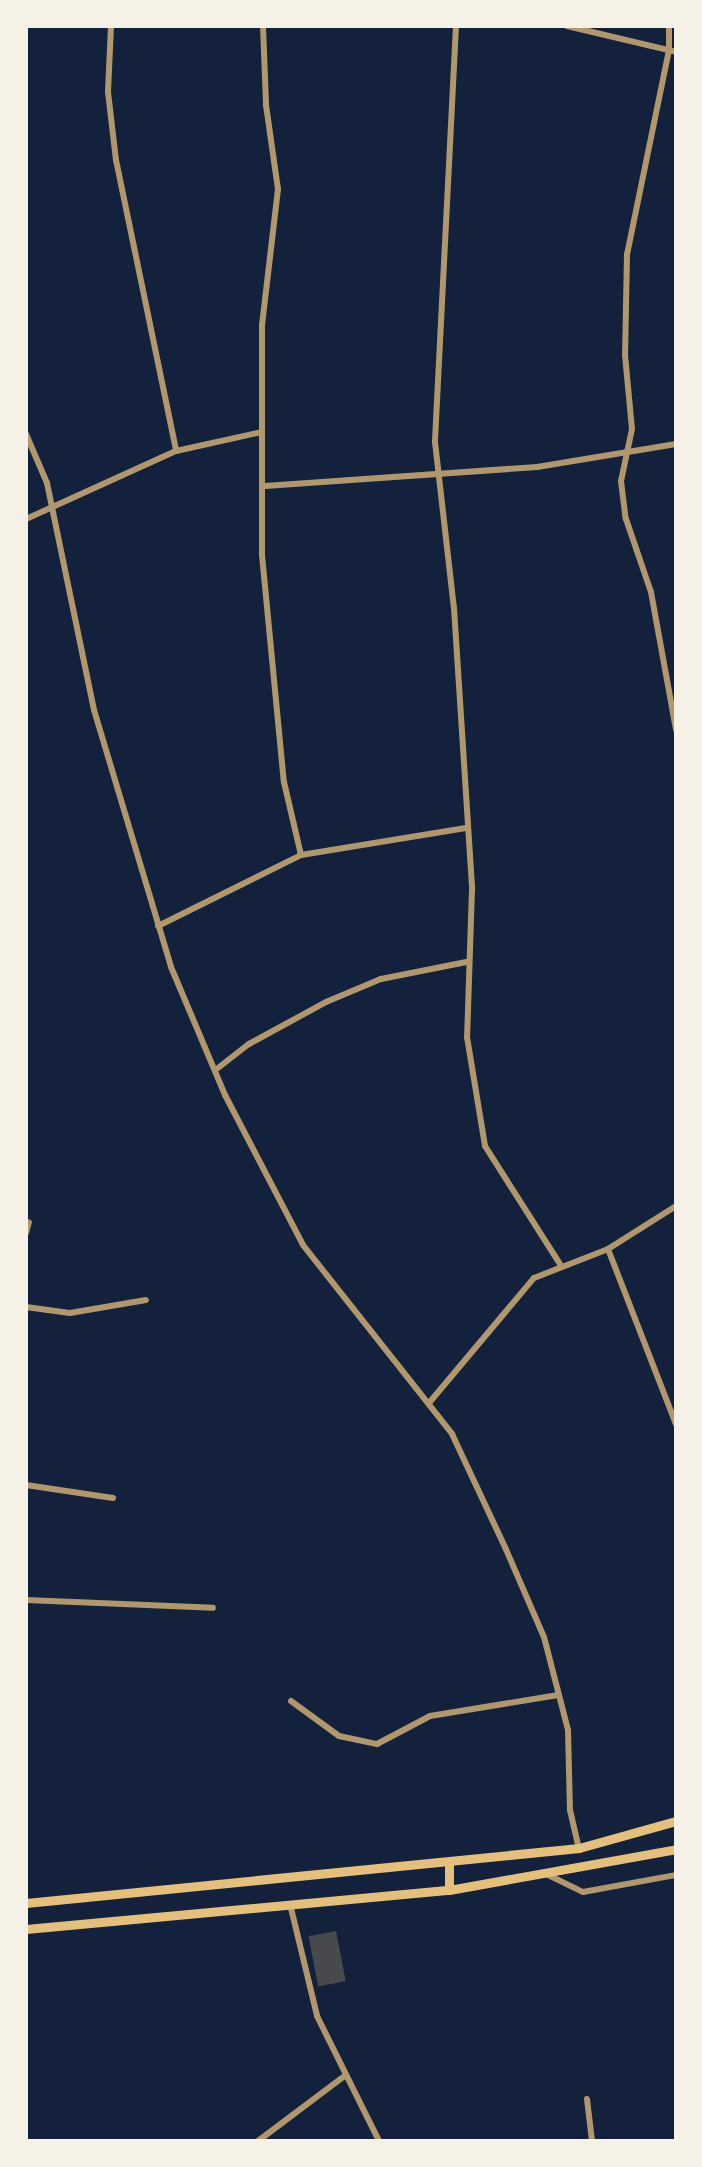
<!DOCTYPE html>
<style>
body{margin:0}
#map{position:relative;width:702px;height:2167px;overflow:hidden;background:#14213d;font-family:Commissioner,sans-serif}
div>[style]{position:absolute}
.building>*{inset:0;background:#48494c;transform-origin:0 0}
.minor>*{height:6px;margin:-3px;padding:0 3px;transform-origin:3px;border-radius:3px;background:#b1986c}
.primary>*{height:9px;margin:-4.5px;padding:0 4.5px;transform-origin:4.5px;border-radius:4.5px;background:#e5c07b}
span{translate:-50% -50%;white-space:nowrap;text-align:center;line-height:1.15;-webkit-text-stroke:8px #f6f1e7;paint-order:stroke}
.frame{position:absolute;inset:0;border:28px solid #f6f1e7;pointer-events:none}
</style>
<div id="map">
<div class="building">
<div style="left:336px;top:1931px;width:51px;height:28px;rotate:79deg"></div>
</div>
<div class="minor">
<div style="left:111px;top:26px;width:66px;rotate:92.6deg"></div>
<div style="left:108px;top:92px;width:68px;rotate:83.3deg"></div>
<div style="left:116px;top:160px;width:297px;rotate:78.3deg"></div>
<div style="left:263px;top:26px;width:79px;rotate:87.8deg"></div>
<div style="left:266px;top:105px;width:85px;rotate:81.9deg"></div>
<div style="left:278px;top:189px;width:137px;rotate:96.7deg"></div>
<div style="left:262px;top:325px;width:230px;rotate:90deg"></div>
<div style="left:262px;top:555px;width:228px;rotate:84.5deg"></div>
<div style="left:284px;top:782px;width:75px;rotate:76.9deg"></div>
<div style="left:456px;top:26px;width:417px;rotate:92.9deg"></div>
<div style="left:435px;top:442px;width:167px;rotate:83.5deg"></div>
<div style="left:454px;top:608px;width:282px;rotate:86.3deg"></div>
<div style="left:472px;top:889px;width:148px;rotate:91.9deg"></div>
<div style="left:467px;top:1037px;width:110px;rotate:80.6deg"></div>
<div style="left:485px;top:1146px;width:140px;rotate:57.6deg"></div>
<div style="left:567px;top:26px;width:112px;rotate:13.4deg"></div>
<div style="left:669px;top:26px;width:24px;rotate:90deg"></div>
<div style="left:669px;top:50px;width:208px;rotate:101.6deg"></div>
<div style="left:627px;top:254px;width:101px;rotate:91.1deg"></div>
<div style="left:625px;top:355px;width:74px;rotate:84.6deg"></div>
<div style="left:632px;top:429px;width:53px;rotate:101.9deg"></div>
<div style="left:621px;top:481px;width:38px;rotate:83deg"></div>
<div style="left:626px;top:519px;width:77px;rotate:71.1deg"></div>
<div style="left:651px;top:592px;width:140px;rotate:79.7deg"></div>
<div style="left:26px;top:434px;width:53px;rotate:66.8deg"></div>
<div style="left:47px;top:483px;width:232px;rotate:78.3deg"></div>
<div style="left:94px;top:710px;width:268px;rotate:73.3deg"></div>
<div style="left:171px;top:967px;width:139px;rotate:67.1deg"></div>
<div style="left:225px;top:1095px;width:169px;rotate:62.5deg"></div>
<div style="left:303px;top:1245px;width:241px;rotate:51.7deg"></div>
<div style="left:452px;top:1434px;width:125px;rotate:64.9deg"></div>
<div style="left:505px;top:1547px;width:98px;rotate:66.6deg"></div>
<div style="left:544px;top:1637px;width:96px;rotate:75.5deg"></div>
<div style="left:568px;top:1730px;width:80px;rotate:88.6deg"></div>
<div style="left:570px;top:1810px;width:39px;rotate:77deg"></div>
<div style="left:265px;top:486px;width:273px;rotate:-4deg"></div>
<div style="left:537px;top:467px;width:141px;rotate:-9.4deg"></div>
<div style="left:26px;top:519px;width:165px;rotate:-24.4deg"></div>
<div style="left:176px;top:451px;width:88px;rotate:-12.5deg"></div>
<div style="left:158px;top:926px;width:160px;rotate:-26.4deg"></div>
<div style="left:301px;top:855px;width:167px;rotate:-9.3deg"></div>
<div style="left:218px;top:1068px;width:39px;rotate:-38deg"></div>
<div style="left:249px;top:1044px;width:88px;rotate:-28.6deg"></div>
<div style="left:326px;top:1002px;width:60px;rotate:-22.7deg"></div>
<div style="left:381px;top:979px;width:87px;rotate:-11.3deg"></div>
<div style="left:26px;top:1233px;width:11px;rotate:-75deg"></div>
<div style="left:608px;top:1249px;width:188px;rotate:68.8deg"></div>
<div style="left:26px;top:1307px;width:44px;rotate:7.8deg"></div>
<div style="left:70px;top:1313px;width:77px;rotate:-9.7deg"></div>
<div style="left:429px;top:1403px;width:163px;rotate:-50deg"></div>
<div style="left:534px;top:1278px;width:79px;rotate:-21.4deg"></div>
<div style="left:608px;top:1249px;width:80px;rotate:-32.3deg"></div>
<div style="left:26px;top:1485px;width:88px;rotate:8.5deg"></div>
<div style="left:26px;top:1600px;width:187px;rotate:2.4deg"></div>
<div style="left:291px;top:1701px;width:59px;rotate:36.1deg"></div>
<div style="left:339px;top:1736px;width:39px;rotate:12deg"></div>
<div style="left:377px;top:1744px;width:60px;rotate:-27.8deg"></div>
<div style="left:430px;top:1716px;width:130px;rotate:-9.3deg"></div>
<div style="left:544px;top:1873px;width:43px;rotate:26deg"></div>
<div style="left:583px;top:1892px;width:95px;rotate:-10.4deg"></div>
<div style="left:290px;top:1904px;width:115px;rotate:76.4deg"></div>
<div style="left:317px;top:2016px;width:140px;rotate:63.6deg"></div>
<div style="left:587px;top:2099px;width:42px;rotate:83.2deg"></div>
<div style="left:258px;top:2141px;width:110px;rotate:-36.9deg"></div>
</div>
<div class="primary">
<div style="left:449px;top:1890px;width:28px;rotate:-90deg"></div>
<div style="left:26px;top:1903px;width:556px;rotate:-5.68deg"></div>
<div style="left:579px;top:1848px;width:101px;rotate:-15.6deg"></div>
<div style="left:26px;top:1929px;width:425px;rotate:-5.3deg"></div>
<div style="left:449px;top:1890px;width:231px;rotate:-10.2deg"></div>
</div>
<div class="frame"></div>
</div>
